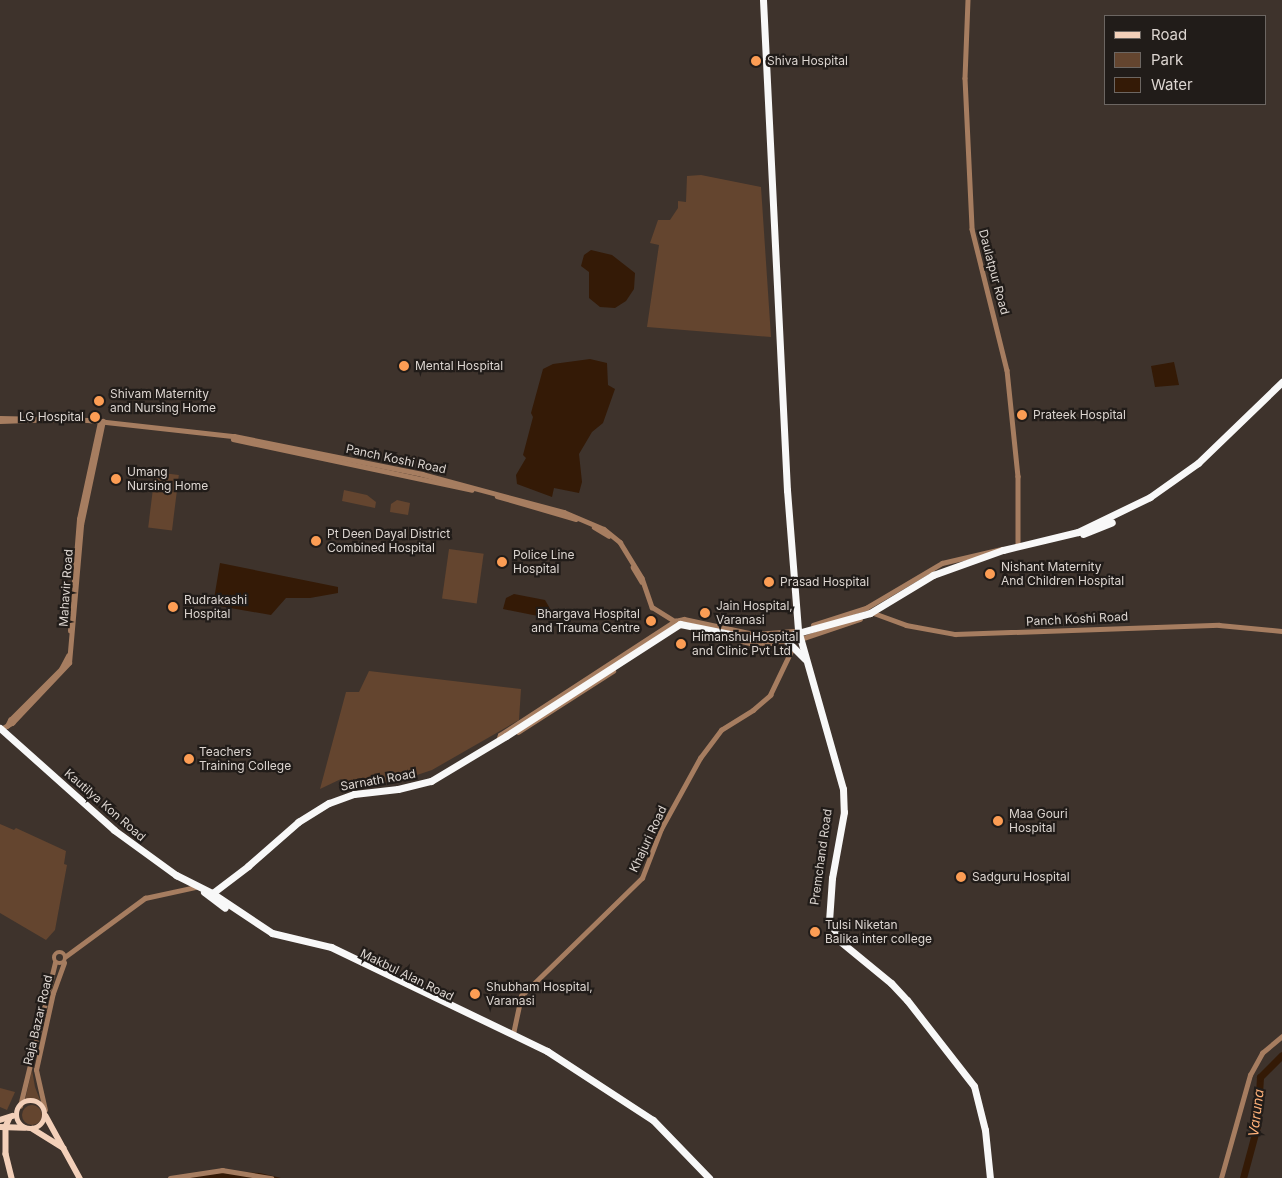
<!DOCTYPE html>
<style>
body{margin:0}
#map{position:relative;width:1282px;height:1178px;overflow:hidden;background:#3e332c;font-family:Inter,sans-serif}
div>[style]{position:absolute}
.green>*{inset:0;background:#64452f;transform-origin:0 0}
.round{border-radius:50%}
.water>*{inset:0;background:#341a06}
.river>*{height:7px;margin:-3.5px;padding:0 3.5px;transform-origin:3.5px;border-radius:3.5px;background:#341a06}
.minor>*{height:4.5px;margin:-2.25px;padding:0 2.25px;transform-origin:2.25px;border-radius:2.25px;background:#a67d60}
.minor>.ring{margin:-2.25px;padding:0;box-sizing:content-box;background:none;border:4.5px solid #a67d60;border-radius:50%}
.major>*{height:5.5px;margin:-2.75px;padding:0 2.75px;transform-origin:2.75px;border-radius:2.75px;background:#f3d0b9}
.major>.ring{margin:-2.75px;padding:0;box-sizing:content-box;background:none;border:5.5px solid #f3d0b9;border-radius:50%}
.highway>*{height:7px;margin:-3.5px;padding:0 3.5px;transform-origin:3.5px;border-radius:3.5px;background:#f8f8f8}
.highway-bridge>*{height:7px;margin:-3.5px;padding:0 3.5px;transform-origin:3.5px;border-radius:3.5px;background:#f8f8f8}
.dots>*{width:14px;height:14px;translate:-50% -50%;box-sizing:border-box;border:2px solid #211c19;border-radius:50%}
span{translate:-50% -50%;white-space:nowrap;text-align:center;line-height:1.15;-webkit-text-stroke:4.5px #211c19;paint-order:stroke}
.poi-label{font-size:12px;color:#dcd5d0}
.left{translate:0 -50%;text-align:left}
.right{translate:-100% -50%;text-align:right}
.street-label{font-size:12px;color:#dcd5d0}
.water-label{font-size:14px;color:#feb179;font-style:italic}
.legend{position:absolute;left:1104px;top:15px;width:162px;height:90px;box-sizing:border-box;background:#211c19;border:1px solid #6c6662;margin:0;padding:6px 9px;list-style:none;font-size:15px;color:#dcd5d0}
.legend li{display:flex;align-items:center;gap:10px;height:25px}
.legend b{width:25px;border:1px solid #6c6662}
</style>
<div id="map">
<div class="green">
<div style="clip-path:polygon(701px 175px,761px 187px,771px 337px,647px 327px,659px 245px,650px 243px,658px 220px,670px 220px,678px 208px,678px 201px,686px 202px,687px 176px)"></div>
<div style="left:155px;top:472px;width:24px;height:56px;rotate:7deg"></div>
<div style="clip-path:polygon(344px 490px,367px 495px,376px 502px,375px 508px,342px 501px)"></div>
<div style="clip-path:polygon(397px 500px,410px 503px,408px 515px,390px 512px,391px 504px)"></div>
<div style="left:449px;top:549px;width:35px;height:50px;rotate:8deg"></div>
<div style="clip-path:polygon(369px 671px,521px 689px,519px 720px,432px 770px,396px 782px,348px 785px,341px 779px,320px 789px,346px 692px,359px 692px)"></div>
<div style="clip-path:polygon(0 824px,14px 830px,16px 828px,66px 851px,64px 864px,67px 865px,55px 930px,46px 940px,0 913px)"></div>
<div style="clip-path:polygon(32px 1070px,35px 1087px,40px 1100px,25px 1100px)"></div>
<div style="clip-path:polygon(0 1088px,15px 1092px,7px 1110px,0 1107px)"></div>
<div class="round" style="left:22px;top:1105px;width:20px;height:20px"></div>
</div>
<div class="water">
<div style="clip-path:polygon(591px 250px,612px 255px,635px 273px,634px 289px,626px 301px,615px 308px,600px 307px,589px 298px,589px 272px,581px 266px,584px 255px)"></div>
<div style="clip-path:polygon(590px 359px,607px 363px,608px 385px,615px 389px,603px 423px,592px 432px,579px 454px,582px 482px,579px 493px,554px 488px,552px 497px,517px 484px,516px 475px,526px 458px,523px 455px,533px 417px,531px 413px,543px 369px,553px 364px)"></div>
<div style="clip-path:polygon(1174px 362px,1179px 385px,1155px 387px,1151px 366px)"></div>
<div style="clip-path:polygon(220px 563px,338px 587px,338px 593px,310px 598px,286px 598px,271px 615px,213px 605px)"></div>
<div style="clip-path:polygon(514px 594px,545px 600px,552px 612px,548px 618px,503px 609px,506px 598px)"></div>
<div style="clip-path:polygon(213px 1171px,260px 1173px,281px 1178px,186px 1178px)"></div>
</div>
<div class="river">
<div style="left:1243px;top:1178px;width:54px;rotate:-74.9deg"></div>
<div style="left:1257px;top:1126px;width:49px;rotate:-86.5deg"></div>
<div style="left:1260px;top:1077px;width:31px;rotate:-45deg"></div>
</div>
<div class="minor">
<div style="left:968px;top:0;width:78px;rotate:92.2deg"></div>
<div style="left:965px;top:78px;width:151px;rotate:87.3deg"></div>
<div style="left:972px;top:229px;width:145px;rotate:76.1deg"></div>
<div style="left:1007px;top:370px;width:107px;rotate:84.1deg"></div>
<div style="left:1018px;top:476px;width:71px;rotate:90deg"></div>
<div style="left:0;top:418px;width:88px;rotate:1.3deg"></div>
<div style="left:88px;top:420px;width:147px;rotate:6.3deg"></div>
<div style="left:234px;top:436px;width:192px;rotate:11.4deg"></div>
<div style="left:422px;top:474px;width:147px;rotate:15deg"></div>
<div style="left:564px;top:512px;width:43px;rotate:23deg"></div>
<div style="left:604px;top:529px;width:21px;rotate:39deg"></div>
<div style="left:620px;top:542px;width:42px;rotate:58.6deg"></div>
<div style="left:642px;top:578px;width:31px;rotate:71deg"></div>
<div style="left:652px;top:607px;width:34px;rotate:32deg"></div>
<div style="left:0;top:421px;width:57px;rotate:-2deg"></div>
<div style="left:233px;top:439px;width:244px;rotate:12deg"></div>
<div style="left:497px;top:496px;width:82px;rotate:16.2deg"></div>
<div style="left:594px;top:527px;width:17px;rotate:31deg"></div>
<div style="left:633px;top:567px;width:17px;rotate:59deg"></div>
<div style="left:871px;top:612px;width:37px;rotate:20deg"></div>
<div style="left:906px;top:625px;width:50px;rotate:10.4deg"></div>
<div style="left:955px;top:634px;width:264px;rotate:-2deg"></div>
<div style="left:1219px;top:625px;width:63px;rotate:5.4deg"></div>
<div style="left:813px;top:625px;width:56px;rotate:-17.8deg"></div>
<div style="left:866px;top:608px;width:88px;rotate:-30.6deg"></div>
<div style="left:942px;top:563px;width:61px;rotate:-13.3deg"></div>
<div style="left:695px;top:630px;width:65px;rotate:13.4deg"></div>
<div style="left:758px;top:645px;width:43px;rotate:-7.9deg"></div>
<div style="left:801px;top:639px;width:62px;rotate:-18.7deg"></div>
<div style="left:70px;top:631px;width:112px;rotate:-85.4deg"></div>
<div style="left:79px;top:519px;width:99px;rotate:-77.8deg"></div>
<div style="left:7px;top:726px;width:7px;rotate:-63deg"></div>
<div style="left:10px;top:720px;width:72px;rotate:-45deg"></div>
<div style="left:61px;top:669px;width:15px;rotate:-62deg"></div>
<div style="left:1px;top:729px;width:13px;rotate:-29deg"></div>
<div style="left:12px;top:723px;width:83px;rotate:-46.5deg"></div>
<div style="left:69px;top:663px;width:139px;rotate:-85deg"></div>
<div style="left:81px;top:525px;width:106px;rotate:-78.1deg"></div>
<div style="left:518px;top:732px;width:113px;rotate:-32.7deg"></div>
<div style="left:498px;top:741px;width:6px;rotate:-72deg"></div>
<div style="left:500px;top:735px;width:209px;rotate:-33.1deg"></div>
<div style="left:675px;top:621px;width:9px;rotate:-13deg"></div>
<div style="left:684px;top:619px;width:72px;rotate:12.1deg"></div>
<div style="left:754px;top:634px;width:40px;rotate:-4.3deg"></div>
<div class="ring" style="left:54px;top:952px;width:7.5px;height:7.5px"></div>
<div style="left:66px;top:956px;width:98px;rotate:-36.3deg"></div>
<div style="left:145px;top:898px;width:52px;rotate:-12.2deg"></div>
<div style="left:513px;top:1034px;width:39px;rotate:-78deg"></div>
<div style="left:521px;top:996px;width:169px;rotate:-44.3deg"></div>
<div style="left:642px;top:878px;width:53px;rotate:-68.8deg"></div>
<div style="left:661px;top:829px;width:81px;rotate:-61.2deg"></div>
<div style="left:700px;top:758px;width:35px;rotate:-53deg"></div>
<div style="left:721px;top:730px;width:38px;rotate:-32deg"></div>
<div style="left:753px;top:710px;width:23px;rotate:-41deg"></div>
<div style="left:770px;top:695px;width:53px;rotate:-64.4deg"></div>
<div style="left:20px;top:1106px;width:148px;rotate:-76.3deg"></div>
<div style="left:45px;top:1110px;width:41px;rotate:-102.7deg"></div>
<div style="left:36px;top:1070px;width:79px;rotate:-77.6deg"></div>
<div style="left:53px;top:993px;width:32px;rotate:-70deg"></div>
<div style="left:170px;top:1178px;width:53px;rotate:-8.7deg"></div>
<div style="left:222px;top:1170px;width:50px;rotate:9.3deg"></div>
<div style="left:1221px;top:1178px;width:107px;rotate:-74.3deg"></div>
<div style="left:1250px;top:1075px;width:25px;rotate:-61deg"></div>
<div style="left:1262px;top:1053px;width:26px;rotate:-40deg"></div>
</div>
<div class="major">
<div class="ring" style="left:17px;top:1101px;width:22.5px;height:22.5px"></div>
<div style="left:46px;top:1116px;width:71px;rotate:61.3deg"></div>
<div style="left:10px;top:1118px;width:10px;rotate:114deg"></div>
<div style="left:6px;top:1127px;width:27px;rotate:90deg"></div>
<div style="left:6px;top:1154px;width:25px;rotate:76deg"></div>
<div style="left:0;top:1120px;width:13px;rotate:-18deg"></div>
<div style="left:0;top:1127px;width:24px;rotate:2deg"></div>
<div style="left:33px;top:1129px;width:36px;rotate:32deg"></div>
</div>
<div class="highway">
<div style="left:763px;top:0;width:491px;rotate:87.2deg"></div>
<div style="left:787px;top:490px;width:140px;rotate:85.5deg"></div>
<div style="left:798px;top:630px;width:165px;rotate:74.2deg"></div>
<div style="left:843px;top:789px;width:23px;rotate:88deg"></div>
<div style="left:844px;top:812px;width:67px;rotate:100.3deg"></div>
<div style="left:832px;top:878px;width:43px;rotate:94deg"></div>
<div style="left:829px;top:921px;width:24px;rotate:60deg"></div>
<div style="left:841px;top:942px;width:65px;rotate:39.4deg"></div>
<div style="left:891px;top:983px;width:23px;rotate:47deg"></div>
<div style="left:907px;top:1000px;width:109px;rotate:52.1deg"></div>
<div style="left:974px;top:1086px;width:45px;rotate:76deg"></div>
<div style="left:985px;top:1130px;width:48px;rotate:84.1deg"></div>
<div style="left:1083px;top:534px;width:31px;rotate:-22deg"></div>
<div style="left:933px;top:575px;width:74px;rotate:-19.7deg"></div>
<div style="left:1003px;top:550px;width:77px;rotate:-13.5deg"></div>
<div style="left:1078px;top:532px;width:80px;rotate:-25.9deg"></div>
<div style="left:1150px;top:497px;width:59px;rotate:-35.3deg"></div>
<div style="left:1198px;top:463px;width:117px;rotate:-44deg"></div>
<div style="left:787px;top:641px;width:25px;rotate:45deg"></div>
<div style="left:0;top:728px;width:153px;rotate:41.8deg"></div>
<div style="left:114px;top:830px;width:77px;rotate:36deg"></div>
<div style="left:176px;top:875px;width:40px;rotate:26.6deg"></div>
<div style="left:212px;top:893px;width:72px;rotate:33.7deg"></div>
<div style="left:272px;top:933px;width:61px;rotate:13.3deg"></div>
<div style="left:331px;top:947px;width:240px;rotate:25.7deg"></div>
<div style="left:547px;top:1051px;width:126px;rotate:33.1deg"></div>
<div style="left:653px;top:1120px;width:81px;rotate:46deg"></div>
<div style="left:204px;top:892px;width:26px;rotate:37deg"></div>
<div style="left:210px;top:895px;width:48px;rotate:-37.3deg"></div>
<div style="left:248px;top:866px;width:67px;rotate:-41.3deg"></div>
<div style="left:298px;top:822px;width:36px;rotate:-32deg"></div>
<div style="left:329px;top:803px;width:27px;rotate:-20deg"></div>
<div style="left:354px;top:794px;width:44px;rotate:-6.5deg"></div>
<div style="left:398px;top:789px;width:34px;rotate:-14deg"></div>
<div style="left:431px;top:781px;width:87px;rotate:-31deg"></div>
</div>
<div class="highway-bridge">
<div style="left:506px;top:736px;width:207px;rotate:-32.8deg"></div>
<div style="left:680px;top:624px;width:76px;rotate:11.3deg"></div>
<div style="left:755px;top:639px;width:28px;rotate:-4deg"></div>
<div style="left:783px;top:637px;width:90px;rotate:-15.4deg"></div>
<div style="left:870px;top:613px;width:74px;rotate:-31.1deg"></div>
</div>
<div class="dots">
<div style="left:756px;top:61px;background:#fc9d54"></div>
<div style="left:404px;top:366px;background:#fc9d54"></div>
<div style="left:99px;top:401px;background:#fc9d54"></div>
<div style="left:1022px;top:415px;background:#fc9d54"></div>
<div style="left:95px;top:417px;background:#fc9d54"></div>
<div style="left:116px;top:479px;background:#fc9d54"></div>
<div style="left:316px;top:541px;background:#fc9d54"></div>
<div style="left:502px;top:562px;background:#fc9d54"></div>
<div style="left:990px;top:574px;background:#fc9d54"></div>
<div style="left:769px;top:582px;background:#fc9d54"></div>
<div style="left:173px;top:607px;background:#fc9d54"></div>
<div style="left:705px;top:613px;background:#fc9d54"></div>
<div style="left:651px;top:621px;background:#fc9d54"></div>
<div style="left:681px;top:644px;background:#fc9d54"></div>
<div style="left:189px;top:759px;background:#fc9d54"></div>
<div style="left:998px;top:821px;background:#fc9d54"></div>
<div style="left:961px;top:877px;background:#fc9d54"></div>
<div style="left:815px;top:932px;background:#fc9d54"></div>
<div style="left:475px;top:994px;background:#fc9d54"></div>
</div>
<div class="poi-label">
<span class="left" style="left:767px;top:61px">Shiva Hospital</span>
<span class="left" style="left:415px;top:366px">Mental Hospital</span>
<span class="left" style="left:110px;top:401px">Shivam Maternity<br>and Nursing Home</span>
<span class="left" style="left:1033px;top:415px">Prateek Hospital</span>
<span class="right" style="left:84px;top:417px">LG Hospital</span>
<span class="left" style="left:127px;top:479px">Umang<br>Nursing Home</span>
<span class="left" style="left:327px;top:541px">Pt Deen Dayal District<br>Combined Hospital</span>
<span class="left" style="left:513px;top:562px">Police Line<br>Hospital</span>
<span class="left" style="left:1001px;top:574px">Nishant Maternity<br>And Children Hospital</span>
<span class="left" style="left:780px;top:582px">Prasad Hospital</span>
<span class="left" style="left:184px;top:607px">Rudrakashi<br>Hospital</span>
<span class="left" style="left:716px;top:613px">Jain Hospital,<br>Varanasi</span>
<span class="right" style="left:640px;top:621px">Bhargava Hospital<br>and Trauma Centre</span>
<span class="left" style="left:692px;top:644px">Himanshu Hospital<br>and Clinic Pvt Ltd</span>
<span class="left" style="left:199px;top:759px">Teachers<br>Training College</span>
<span class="left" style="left:1009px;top:821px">Maa Gouri<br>Hospital</span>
<span class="left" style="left:972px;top:877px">Sadguru Hospital</span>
<span class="left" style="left:825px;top:932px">Tulsi Niketan<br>Balika inter college</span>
<span class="left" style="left:486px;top:994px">Shubham Hospital,<br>Varanasi</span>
</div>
<div class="street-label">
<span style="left:994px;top:272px;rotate:75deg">Daulatpur Road</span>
<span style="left:396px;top:459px;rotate:12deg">Panch Koshi Road</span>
<span style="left:66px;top:588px;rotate:-86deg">Mahavir Road</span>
<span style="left:1077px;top:619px;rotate:-3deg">Panch Koshi Road</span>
<span style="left:378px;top:780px;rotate:-10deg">Sarnath Road</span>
<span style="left:105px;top:805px;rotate:41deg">Kautilya Kon Road</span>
<span style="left:648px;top:839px;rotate:-65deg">Khajuri Road</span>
<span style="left:821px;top:857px;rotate:-82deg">Premchand Road</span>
<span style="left:407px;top:975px;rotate:26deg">Makbul Alan Road</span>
<span style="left:38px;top:1020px;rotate:-77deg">Raja Bazar Road</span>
</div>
<div class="water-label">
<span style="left:1256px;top:1113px;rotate:-83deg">Varuna</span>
</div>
<ul class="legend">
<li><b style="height:6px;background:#f3d0b9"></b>Road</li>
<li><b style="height:14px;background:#64452f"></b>Park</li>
<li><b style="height:14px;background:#341a06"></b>Water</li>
</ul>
</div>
